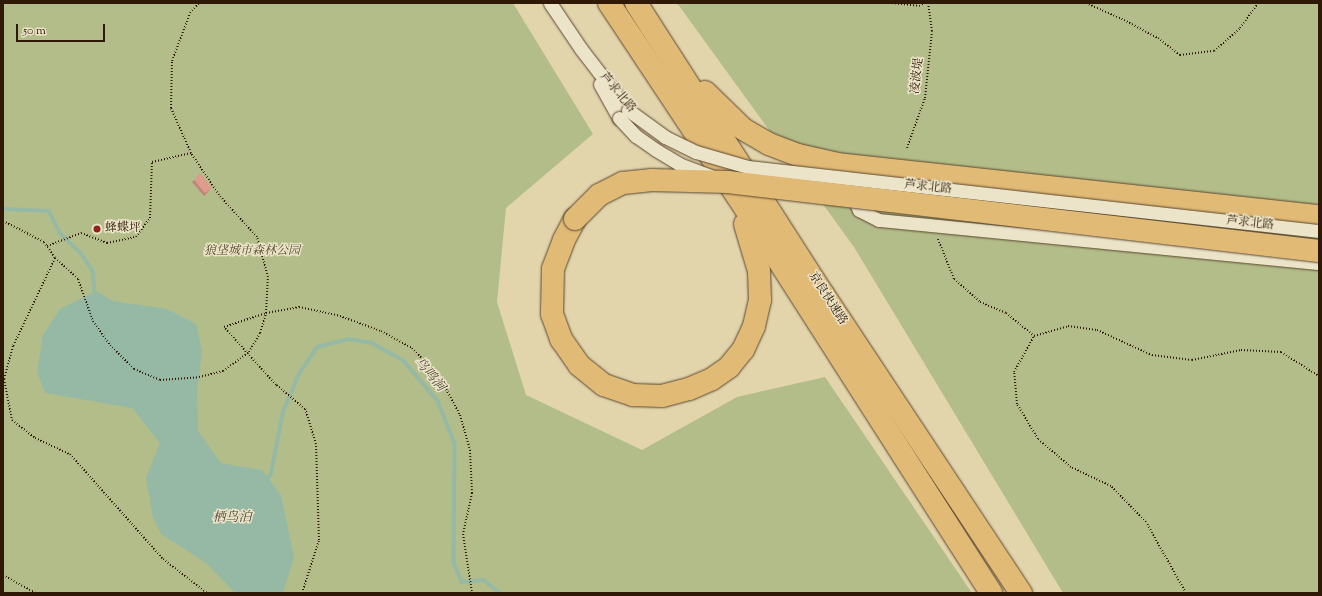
<!DOCTYPE html>
<meta charset="utf-8">
<style>
body{margin:0}
#map{position:relative;width:1322px;height:596px;overflow:hidden;background:#e2d5ac;font-family:"Sorts Mill Goudy","Noto Serif SC",serif}
div>[style]{position:absolute}
.green>*{inset:0;background:#b3bd89}
.water>*{inset:0;background:#96b9a5}
.stream>*{height:3.5px;margin:-1.75px;padding:0 1.75px;transform-origin:1.75px;border-radius:1.75px;background:#96b9a5}
.path>*{height:2px;margin-top:-1px;transform-origin:0;background:repeating-linear-gradient(90deg,#2f1805 0 1px,transparent 0 3px)}
.roads{filter:drop-shadow(0 0 1px #5c472f) drop-shadow(0 0 1px #5c472f)}
.street>*{height:13px;margin:-6.5px;padding:0 6.5px;transform-origin:6.5px;border-radius:6.5px;background:#ece4c9}
.highway>*{height:22px;margin:-11px;padding:0 11px;transform-origin:11px;border-radius:11px;background:#e1ba76}
.bridges{filter:drop-shadow(0 0 1px #5c472f) drop-shadow(0 0 1px #5c472f)}
.street-bridge>*{height:13px;margin:-6.5px;padding:0 6.5px;transform-origin:6.5px;border-radius:6.5px;background:#ece4c9}
.highway-bridge>*{height:22px;margin:-11px;padding:0 11px;transform-origin:11px;border-radius:11px;background:#e1ba76}
.wall>*{inset:0;background:#bf8679}
.building>*{inset:0;background:#de9c8d}
.dots>*{width:11px;height:11px;translate:-50% -50%;box-sizing:border-box;border:2px solid #ece4c9;border-radius:50%}
span{translate:-50% -50%;white-space:nowrap;text-align:center;line-height:1.15;-webkit-text-stroke:3px #ece4c9;paint-order:stroke}
.street-label{font-size:12px;color:#2f1805}
.poi-label{font-size:12px;color:#2f1805}
.left{translate:0 -50%;text-align:left}
.park-label{font-size:12px;color:#574a2d;font-style:italic}
.water-label{font-size:13px;color:#4e4835;font-style:italic}
.frame{position:absolute;inset:0;border:4px solid #2f1805;pointer-events:none}
.scale{position:absolute;left:16px;top:24px;width:89px;height:18px;box-sizing:border-box;border:2px solid #2f1805;border-top:0;padding-left:5px;font-size:12px;line-height:14px;white-space:nowrap;color:#2f1805;-webkit-text-stroke:3px #ece4c9;paint-order:stroke}
</style>
<div id="map">
<div class="green">
<div style="clip-path:polygon(3px 3px,513px 3px,593px 134px,506px 208px,497px 302px,526px 395px,642px 450px,737px 397px,825px 377px,972px 593px,3px 593px)"></div>
<div style="clip-path:polygon(677px 3px,1319px 3px,1319px 593px,1063px 593px,854px 247px)"></div>
</div>
<div class="water">
<div style="clip-path:polygon(96px 291px,113px 301px,167px 309px,196px 324px,202px 351px,197px 392px,198px 431px,221px 463px,262px 470px,281px 495px,294px 557px,283px 593px,235px 593px,206px 563px,161px 534px,153px 518px,146px 478px,160px 443px,132px 408px,45px 393px,37px 372px,43px 335px,60px 309px)"></div>
</div>
<div class="stream">
<div style="left:3px;top:209px;width:46px;rotate:2.5deg"></div>
<div style="left:49px;top:211px;width:25px;rotate:63deg"></div>
<div style="left:60px;top:233px;width:29px;rotate:44deg"></div>
<div style="left:81px;top:253px;width:22px;rotate:56deg"></div>
<div style="left:93px;top:271px;width:25px;rotate:85deg"></div>
<div style="left:267px;top:482px;width:10px;rotate:-66deg"></div>
<div style="left:271px;top:473px;width:62px;rotate:-78.9deg"></div>
<div style="left:283px;top:412px;width:41px;rotate:-67.2deg"></div>
<div style="left:299px;top:374px;width:32px;rotate:-56deg"></div>
<div style="left:317px;top:347px;width:32px;rotate:-14deg"></div>
<div style="left:348px;top:339px;width:24px;rotate:9deg"></div>
<div style="left:372px;top:343px;width:37px;rotate:29deg"></div>
<div style="left:404px;top:361px;width:52px;rotate:49.6deg"></div>
<div style="left:438px;top:401px;width:46px;rotate:68.4deg"></div>
<div style="left:455px;top:444px;width:119px;rotate:90.5deg"></div>
<div style="left:454px;top:563px;width:21px;rotate:67deg"></div>
<div style="left:462px;top:582px;width:22px;rotate:-5deg"></div>
<div style="left:484px;top:580px;width:21px;rotate:39deg"></div>
</div>
<div class="path">
<div style="left:892px;top:3px;width:27px;rotate:6deg"></div>
<div style="left:919px;top:6px;width:6px;rotate:-31deg"></div>
<div style="left:1086px;top:3px;width:42px;rotate:24.1deg"></div>
<div style="left:1124px;top:20px;width:38px;rotate:28deg"></div>
<div style="left:1158px;top:38px;width:28px;rotate:38deg"></div>
<div style="left:1180px;top:55px;width:34px;rotate:-7deg"></div>
<div style="left:1214px;top:51px;width:35px;rotate:-41deg"></div>
<div style="left:1240px;top:28px;width:31px;rotate:-54deg"></div>
<div style="left:907px;top:148px;width:53px;rotate:-70.2deg"></div>
<div style="left:925px;top:98px;width:67px;rotate:-84deg"></div>
<div style="left:932px;top:31px;width:28px;rotate:-98deg"></div>
<div style="left:3px;top:221px;width:46px;rotate:27.1deg"></div>
<div style="left:44px;top:242px;width:19px;rotate:55deg"></div>
<div style="left:55px;top:258px;width:31px;rotate:42deg"></div>
<div style="left:78px;top:279px;width:45px;rotate:70.3deg"></div>
<div style="left:93px;top:321px;width:29px;rotate:55deg"></div>
<div style="left:110px;top:345px;width:34px;rotate:45deg"></div>
<div style="left:134px;top:369px;width:28px;rotate:23deg"></div>
<div style="left:160px;top:380px;width:39px;rotate:-4deg"></div>
<div style="left:199px;top:377px;width:25px;rotate:-14deg"></div>
<div style="left:223px;top:371px;width:32px;rotate:-36deg"></div>
<div style="left:249px;top:352px;width:22px;rotate:-60deg"></div>
<div style="left:260px;top:333px;width:21px;rotate:-73deg"></div>
<div style="left:266px;top:313px;width:36px;rotate:-87deg"></div>
<div style="left:268px;top:277px;width:41px;rotate:-105.4deg"></div>
<div style="left:257px;top:237px;width:57px;rotate:-132.1deg"></div>
<div style="left:219px;top:195px;width:50px;rotate:-123.7deg"></div>
<div style="left:191px;top:153px;width:49px;rotate:-114deg"></div>
<div style="left:171px;top:108px;width:47px;rotate:-88.8deg"></div>
<div style="left:172px;top:61px;width:51px;rotate:-69.4deg"></div>
<div style="left:190px;top:13px;width:13px;rotate:-48deg"></div>
<div style="left:938px;top:239px;width:43px;rotate:68.2deg"></div>
<div style="left:954px;top:279px;width:35px;rotate:41deg"></div>
<div style="left:980px;top:302px;width:28px;rotate:23deg"></div>
<div style="left:1006px;top:313px;width:36px;rotate:39deg"></div>
<div style="left:47px;top:246px;width:36px;rotate:-21deg"></div>
<div style="left:81px;top:233px;width:28px;rotate:21deg"></div>
<div style="left:107px;top:243px;width:30px;rotate:-12deg"></div>
<div style="left:136px;top:237px;width:24px;rotate:-54deg"></div>
<div style="left:150px;top:218px;width:56px;rotate:-88deg"></div>
<div style="left:152px;top:162px;width:40px;rotate:-13deg"></div>
<div style="left:55px;top:258px;width:98px;rotate:115.5deg"></div>
<div style="left:13px;top:346px;width:34px;rotate:105deg"></div>
<div style="left:4px;top:379px;width:42px;rotate:79deg"></div>
<div style="left:12px;top:420px;width:29px;rotate:38deg"></div>
<div style="left:35px;top:438px;width:38px;rotate:25deg"></div>
<div style="left:70px;top:454px;width:140px;rotate:48.5deg"></div>
<div style="left:163px;top:559px;width:56px;rotate:37.7deg"></div>
<div style="left:3px;top:575px;width:37px;rotate:29deg"></div>
<div style="left:302px;top:593px;width:56px;rotate:-72.2deg"></div>
<div style="left:319px;top:540px;width:96px;rotate:-91.8deg"></div>
<div style="left:316px;top:444px;width:37px;rotate:-107deg"></div>
<div style="left:305px;top:409px;width:38px;rotate:-140deg"></div>
<div style="left:276px;top:385px;width:78px;rotate:-131.9deg"></div>
<div style="left:224px;top:327px;width:44px;rotate:-18.4deg"></div>
<div style="left:266px;top:313px;width:34px;rotate:-10deg"></div>
<div style="left:299px;top:307px;width:39px;rotate:12deg"></div>
<div style="left:337px;top:315px;width:47px;rotate:20deg"></div>
<div style="left:381px;top:331px;width:35px;rotate:29deg"></div>
<div style="left:412px;top:348px;width:39px;rotate:46deg"></div>
<div style="left:439px;top:376px;width:44px;rotate:61.7deg"></div>
<div style="left:460px;top:415px;width:36px;rotate:74deg"></div>
<div style="left:470px;top:450px;width:43px;rotate:87.3deg"></div>
<div style="left:472px;top:493px;width:42px;rotate:102.4deg"></div>
<div style="left:463px;top:534px;width:60px;rotate:81.3deg"></div>
<div style="left:1186px;top:593px;width:81px;rotate:-119.4deg"></div>
<div style="left:1146px;top:522px;width:50px;rotate:-134.2deg"></div>
<div style="left:1111px;top:486px;width:44px;rotate:-154.6deg"></div>
<div style="left:1071px;top:467px;width:43px;rotate:-139.7deg"></div>
<div style="left:1038px;top:439px;width:41px;rotate:-121deg"></div>
<div style="left:1017px;top:404px;width:32px;rotate:-95deg"></div>
<div style="left:1014px;top:372px;width:41px;rotate:-60.9deg"></div>
<div style="left:1034px;top:336px;width:35px;rotate:-16deg"></div>
<div style="left:1068px;top:326px;width:29px;rotate:8deg"></div>
<div style="left:1097px;top:330px;width:60px;rotate:24.4deg"></div>
<div style="left:1152px;top:355px;width:40px;rotate:7.1deg"></div>
<div style="left:1192px;top:360px;width:50px;rotate:-11.5deg"></div>
<div style="left:1241px;top:350px;width:40px;rotate:2.9deg"></div>
<div style="left:1281px;top:352px;width:45px;rotate:32.3deg"></div>
</div>
<div class="roads">
<div class="street">
<div style="left:550px;top:3px;width:55px;rotate:56deg"></div>
<div style="left:581px;top:49px;width:77px;rotate:52.4deg"></div>
<div style="left:600px;top:84px;width:39px;rotate:61deg"></div>
<div style="left:856px;top:192px;width:9px;rotate:96deg"></div>
<div style="left:855px;top:201px;width:10px;rotate:66deg"></div>
<div style="left:859px;top:210px;width:22px;rotate:27deg"></div>
<div style="left:879px;top:220px;width:442px;rotate:5.6deg"></div>
</div>
<div class="highway">
<div style="left:609px;top:3px;width:233px;rotate:56.4deg"></div>
<div style="left:738px;top:197px;width:470px;rotate:57.4deg"></div>
<div style="left:636px;top:3px;width:346px;rotate:57.3deg"></div>
<div style="left:823px;top:294px;width:359px;rotate:56.5deg"></div>
<div style="left:705px;top:92px;width:53px;rotate:44.2deg"></div>
<div style="left:743px;top:129px;width:30px;rotate:30deg"></div>
<div style="left:769px;top:144px;width:31px;rotate:21deg"></div>
<div style="left:798px;top:155px;width:41px;rotate:12.7deg"></div>
<div style="left:838px;top:164px;width:484px;rotate:6.2deg"></div>
<div style="left:575px;top:219px;width:24px;rotate:118deg"></div>
<div style="left:564px;top:240px;width:31px;rotate:111deg"></div>
<div style="left:553px;top:269px;width:45px;rotate:91.3deg"></div>
<div style="left:552px;top:314px;width:27px;rotate:70deg"></div>
<div style="left:561px;top:339px;width:32px;rotate:55deg"></div>
<div style="left:579px;top:365px;width:32px;rotate:39deg"></div>
<div style="left:604px;top:385px;width:31px;rotate:19deg"></div>
<div style="left:633px;top:395px;width:29px;rotate:2deg"></div>
<div style="left:662px;top:396px;width:28px;rotate:-15deg"></div>
<div style="left:689px;top:389px;width:25px;rotate:-23deg"></div>
<div style="left:712px;top:379px;width:21px;rotate:-35deg"></div>
<div style="left:729px;top:367px;width:22px;rotate:-51deg"></div>
<div style="left:743px;top:350px;width:26px;rotate:-65deg"></div>
<div style="left:754px;top:326px;width:27px;rotate:-77deg"></div>
<div style="left:760px;top:300px;width:29px;rotate:-92deg"></div>
<div style="left:759px;top:271px;width:49px;rotate:-106.6deg"></div>
</div>
</div>
<div class="bridges">
<div class="street-bridge">
<div style="left:628px;top:110px;width:46px;rotate:36.1deg"></div>
<div style="left:665px;top:137px;width:34px;rotate:26deg"></div>
<div style="left:696px;top:152px;width:54px;rotate:16.1deg"></div>
<div style="left:748px;top:167px;width:575px;rotate:6.4deg"></div>
<div style="left:619px;top:118px;width:25px;rotate:47deg"></div>
<div style="left:636px;top:136px;width:24px;rotate:35deg"></div>
<div style="left:656px;top:150px;width:27px;rotate:31deg"></div>
<div style="left:679px;top:164px;width:34px;rotate:21deg"></div>
</div>
<div class="highway-bridge">
<div style="left:575px;top:219px;width:34px;rotate:-45deg"></div>
<div style="left:599px;top:195px;width:27px;rotate:-27deg"></div>
<div style="left:623px;top:183px;width:29px;rotate:-6deg"></div>
<div style="left:652px;top:180px;width:76px;rotate:1.5deg"></div>
<div style="left:728px;top:182px;width:595px;rotate:6.66deg"></div>
</div>
</div>
<div class="wall">
<div style="clip-path:polygon(194px 180px,210px 190px,204px 196px,192px 182px)"></div>
</div>
<div class="building">
<div style="clip-path:polygon(200px 173px,212px 188px,205px 193px,194px 180px)"></div>
</div>
<div class="dots">
<div style="left:97px;top:229px;background:#8f2418"></div>
</div>
<div class="street-label">
<span style="left:918px;top:76px;rotate:-83deg">凌波堤</span>
<span style="left:617px;top:93px;rotate:50deg">芦求北路</span>
<span style="left:928px;top:188px;rotate:6deg">芦求北路</span>
<span style="left:1250px;top:224px;rotate:6deg">芦求北路</span>
<span style="left:827px;top:299px;rotate:57deg">京良快速路</span>
</div>
<div class="poi-label">
<span class="left" style="left:105px;top:229px">蜂蝶坪</span>
</div>
<div class="park-label">
<span style="left:252px;top:252px">狼垡城市森林公园</span>
</div>
<div class="water-label">
<span style="left:429px;top:375px;rotate:50deg">鸟鸣涧</span>
<span style="left:232px;top:518px">栖鸟泊</span>
</div>
<div class="frame"></div>
<div class="scale">50 m</div>
</div>
